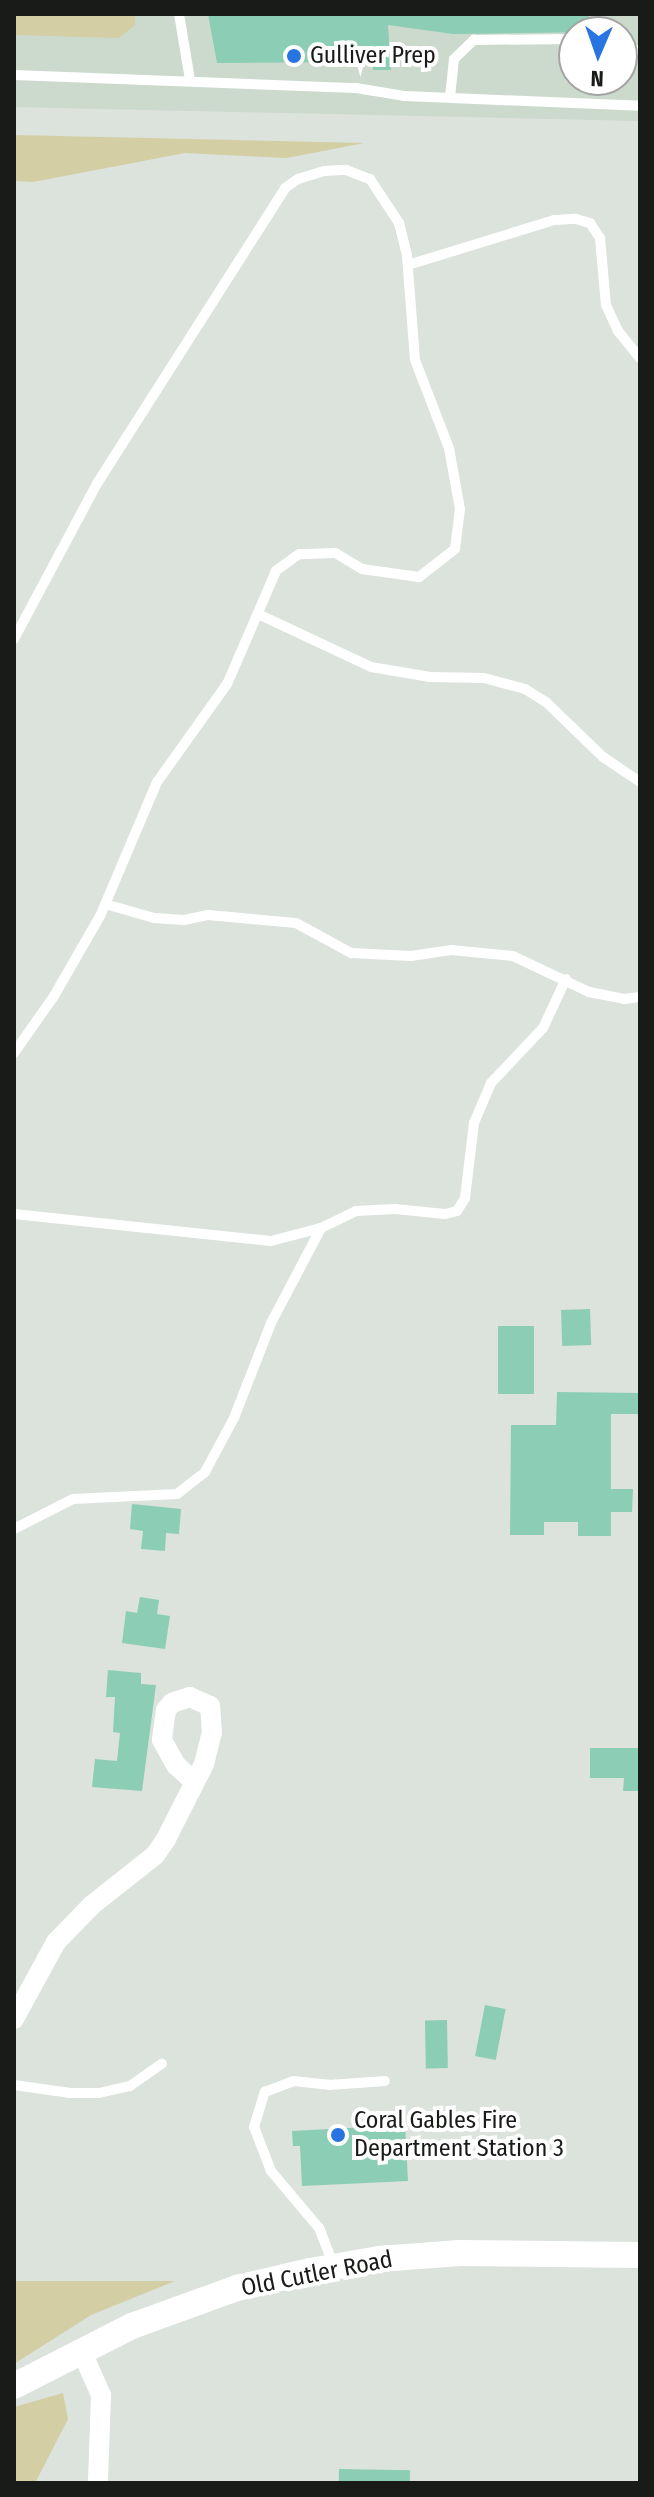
<!DOCTYPE html>
<style>
body{margin:0}
#map{position:relative;width:654px;height:2497px;overflow:hidden;background:#dce2dc;font-family:"Fira Sans Condensed",sans-serif}
div>[style]{position:absolute}
.built>*{inset:0;background:#ccd9cd}
.green>*{inset:0;background:#d3cea3}
.building>*{inset:0;background:#8bceb5;transform-origin:0 0}
.service>*{height:10px;margin:-5px;padding:0 5px;transform-origin:5px;border-radius:5px;background:#fff}
.minor>*{height:20px;margin:-10px;padding:0 10px;transform-origin:10px;border-radius:10px;background:#fff}
.secondary>*{height:26px;margin:-13px;padding:0 13px;transform-origin:13px;border-radius:13px;background:#fff}
.dots>*{width:22px;height:22px;translate:-50% -50%;box-sizing:border-box;border:4px solid #fff;border-radius:50%}
span{translate:-50% -50%;white-space:nowrap;text-align:center;line-height:1.15;-webkit-text-stroke:8px #fff;paint-order:stroke}
.poi-label{font-size:24px;color:#181b18}
.left{translate:0 -50%;text-align:left}
.street-label{font-size:24px;color:#181b18}
.frame{position:absolute;inset:0;border:16px solid #181b18;pointer-events:none}
.north{position:absolute;left:558px;top:16px;width:80px;height:80px;box-sizing:border-box;background:#fff;border:2px solid #a3a4a3;border-radius:50%;rotate:182deg;font-size:22px;font-weight:700;line-height:32px;text-align:center;color:#181b18}
.north::after{content:'';display:block;margin:auto;width:28px;height:36px;background:#2875e1;clip-path:polygon(50% 0,100% 100%,50% 72%,0 100%)}
</style>
<div id="map">
<div class="built">
<div style="clip-path:polygon(evenodd,14px 14px,640px 14px,640px 121px,14px 107px,14px 14px,574px 32px,622px 32px,622px 80px,574px 80px,574px 32px)"></div>
</div>
<div class="green">
<div style="clip-path:polygon(14px 14px,135px 14px,135px 25px,119px 38px,14px 35px)"></div>
<div style="clip-path:polygon(14px 135px,364px 143px,287px 158px,185px 153px,33px 182px,14px 181px)"></div>
<div style="clip-path:polygon(14px 2281px,175px 2281px,91px 2315px,14px 2364px)"></div>
<div style="clip-path:polygon(63px 2393px,68px 2419px,35px 2483px,14px 2483px,14px 2407px)"></div>
</div>
<div class="building">
<div style="clip-path:polygon(208px 14px,589px 14px,589px 17px,596px 18px,597px 32px,453px 34px,388px 25px,391px 70px,373px 70px,373px 62px,217px 63px)"></div>
<div style="left:590px;top:1309px;width:36px;height:29px;rotate:88deg"></div>
<div style="left:498px;top:1326px;width:36px;height:68px"></div>
<div style="clip-path:polygon(557px 1392px,640px 1393px,640px 1414px,611px 1414px,611px 1489px,633px 1489px,632px 1512px,611px 1512px,611px 1536px,578px 1536px,578px 1522px,544px 1522px,544px 1535px,510px 1535px,511px 1425px,556px 1425px)"></div>
<div style="clip-path:polygon(132px 1504px,181px 1509px,179px 1534px,166px 1533px,165px 1551px,141px 1549px,143px 1531px,130px 1529px)"></div>
<div style="clip-path:polygon(140px 1597px,159px 1600px,157px 1614px,170px 1616px,165px 1649px,122px 1643px,126px 1611px,137px 1613px)"></div>
<div style="clip-path:polygon(108px 1670px,141px 1673px,141px 1684px,156px 1685px,142px 1791px,92px 1787px,95px 1759px,117px 1761px,120px 1733px,113px 1732px,115px 1697px,106px 1697px)"></div>
<div style="clip-path:polygon(590px 1748px,640px 1748px,640px 1791px,623px 1791px,624px 1778px,590px 1778px)"></div>
<div style="left:485px;top:2005px;width:21px;height:52px;rotate:11deg"></div>
<div style="left:447px;top:2020px;width:48px;height:22px;rotate:89deg"></div>
<div style="clip-path:polygon(405px 2125px,408px 2181px,302px 2186px,300px 2146px,293px 2146px,292px 2131px)"></div>
<div style="left:339px;top:2469px;width:71px;height:14px;rotate:1deg"></div>
</div>
<div class="service">
<div style="left:179px;top:14px;width:67px;rotate:80.5deg"></div>
<div style="left:622px;top:48px;width:18px;rotate:9deg"></div>
<div style="left:14px;top:75px;width:342px;rotate:2.2deg"></div>
<div style="left:356px;top:88px;width:50px;rotate:9.3deg"></div>
<div style="left:405px;top:96px;width:235px;rotate:2.4deg"></div>
<div style="left:450px;top:97px;width:38px;rotate:-84deg"></div>
<div style="left:454px;top:59px;width:28px;rotate:-44deg"></div>
<div style="left:474px;top:40px;width:100px;rotate:-0.6deg"></div>
<div style="left:408px;top:265px;width:153px;rotate:-17.1deg"></div>
<div style="left:554px;top:220px;width:22px;rotate:-3deg"></div>
<div style="left:576px;top:219px;width:15px;rotate:16deg"></div>
<div style="left:590px;top:223px;width:18px;rotate:56deg"></div>
<div style="left:600px;top:238px;width:67px;rotate:84.9deg"></div>
<div style="left:606px;top:305px;width:29px;rotate:65deg"></div>
<div style="left:618px;top:331px;width:35px;rotate:51deg"></div>
<div style="left:258px;top:614px;width:125px;rotate:25.1deg"></div>
<div style="left:371px;top:667px;width:60px;rotate:9.6deg"></div>
<div style="left:430px;top:677px;width:54px;rotate:1.1deg"></div>
<div style="left:484px;top:678px;width:42px;rotate:15deg"></div>
<div style="left:525px;top:689px;width:25px;rotate:32deg"></div>
<div style="left:546px;top:702px;width:79px;rotate:44deg"></div>
<div style="left:603px;top:757px;width:45px;rotate:34deg"></div>
<div style="left:14px;top:639px;width:178px;rotate:-61.9deg"></div>
<div style="left:98px;top:482px;width:348px;rotate:-57.5deg"></div>
<div style="left:285px;top:188px;width:16px;rotate:-35deg"></div>
<div style="left:298px;top:179px;width:27px;rotate:-17deg"></div>
<div style="left:324px;top:171px;width:22px;rotate:-3deg"></div>
<div style="left:346px;top:170px;width:26px;rotate:21deg"></div>
<div style="left:370px;top:179px;width:53px;rotate:56.6deg"></div>
<div style="left:399px;top:223px;width:34px;rotate:76deg"></div>
<div style="left:407px;top:256px;width:104px;rotate:85.6deg"></div>
<div style="left:415px;top:360px;width:94px;rotate:68.9deg"></div>
<div style="left:449px;top:448px;width:62px;rotate:79.8deg"></div>
<div style="left:460px;top:509px;width:40px;rotate:97.1deg"></div>
<div style="left:455px;top:549px;width:46px;rotate:142.1deg"></div>
<div style="left:419px;top:577px;width:58px;rotate:-172deg"></div>
<div style="left:362px;top:569px;width:31px;rotate:-149deg"></div>
<div style="left:335px;top:553px;width:36px;rotate:178deg"></div>
<div style="left:299px;top:554px;width:29px;rotate:144deg"></div>
<div style="left:276px;top:571px;width:123px;rotate:113.4deg"></div>
<div style="left:227px;top:684px;width:120px;rotate:125.5deg"></div>
<div style="left:157px;top:782px;width:146px;rotate:113deg"></div>
<div style="left:100px;top:916px;width:92px;rotate:119.9deg"></div>
<div style="left:54px;top:996px;width:70px;rotate:125.1deg"></div>
<div style="left:105px;top:904px;width:51px;rotate:15.9deg"></div>
<div style="left:154px;top:918px;width:30px;rotate:4deg"></div>
<div style="left:184px;top:920px;width:25px;rotate:-12deg"></div>
<div style="left:208px;top:915px;width:88px;rotate:5.2deg"></div>
<div style="left:296px;top:923px;width:63px;rotate:28.6deg"></div>
<div style="left:351px;top:953px;width:60px;rotate:2.9deg"></div>
<div style="left:411px;top:956px;width:40px;rotate:-8.5deg"></div>
<div style="left:451px;top:950px;width:62px;rotate:5.5deg"></div>
<div style="left:513px;top:956px;width:84px;rotate:25.3deg"></div>
<div style="left:589px;top:992px;width:36px;rotate:11deg"></div>
<div style="left:624px;top:999px;width:16px;rotate:-7deg"></div>
<div style="left:14px;top:1214px;width:258px;rotate:6deg"></div>
<div style="left:271px;top:1241px;width:52px;rotate:-14.6deg"></div>
<div style="left:321px;top:1228px;width:39px;rotate:-26deg"></div>
<div style="left:356px;top:1211px;width:39px;rotate:-3deg"></div>
<div style="left:395px;top:1209px;width:50px;rotate:5.7deg"></div>
<div style="left:445px;top:1214px;width:12px;rotate:-14deg"></div>
<div style="left:457px;top:1211px;width:15px;rotate:-58deg"></div>
<div style="left:465px;top:1198px;width:76px;rotate:-83.2deg"></div>
<div style="left:474px;top:1123px;width:43px;rotate:-67deg"></div>
<div style="left:491px;top:1083px;width:76px;rotate:-46.6deg"></div>
<div style="left:543px;top:1028px;width:54px;rotate:-64.9deg"></div>
<div style="left:14px;top:1529px;width:66px;rotate:-27deg"></div>
<div style="left:73px;top:1499px;width:104px;rotate:-2.8deg"></div>
<div style="left:177px;top:1494px;width:36px;rotate:-38deg"></div>
<div style="left:205px;top:1472px;width:61px;rotate:-61.8deg"></div>
<div style="left:234px;top:1418px;width:102px;rotate:-68.7deg"></div>
<div style="left:271px;top:1323px;width:107px;rotate:-62.2deg"></div>
<div style="left:14px;top:2085px;width:57px;rotate:8.1deg"></div>
<div style="left:70px;top:2093px;width:29px"></div>
<div style="left:99px;top:2093px;width:32px;rotate:-13deg"></div>
<div style="left:130px;top:2086px;width:39px;rotate:-35deg"></div>
<div style="left:333px;top:2264px;width:39px;rotate:-111deg"></div>
<div style="left:319px;top:2228px;width:75px;rotate:-130.1deg"></div>
<div style="left:271px;top:2171px;width:47px;rotate:-111.1deg"></div>
<div style="left:254px;top:2127px;width:37px;rotate:-73deg"></div>
<div style="left:265px;top:2092px;width:30px;rotate:-21deg"></div>
<div style="left:293px;top:2081px;width:36px;rotate:6deg"></div>
<div style="left:329px;top:2085px;width:56px;rotate:-4.1deg"></div>
</div>
<div class="minor">
<div style="left:14px;top:2019px;width:88px;rotate:-61.4deg"></div>
<div style="left:56px;top:1942px;width:52px;rotate:-45.8deg"></div>
<div style="left:92px;top:1905px;width:80px;rotate:-38.4deg"></div>
<div style="left:155px;top:1855px;width:19px;rotate:-55deg"></div>
<div style="left:166px;top:1839px;width:84px;rotate:-63.1deg"></div>
<div style="left:204px;top:1764px;width:32px;rotate:-76deg"></div>
<div style="left:212px;top:1733px;width:27px;rotate:-94deg"></div>
<div style="left:210px;top:1706px;width:22px;rotate:-156deg"></div>
<div style="left:190px;top:1697px;width:19px;rotate:162deg"></div>
<div style="left:172px;top:1703px;width:9px;rotate:131deg"></div>
<div style="left:166px;top:1710px;width:30px;rotate:98deg"></div>
<div style="left:162px;top:1740px;width:29px;rotate:61deg"></div>
<div style="left:176px;top:1765px;width:25px;rotate:43deg"></div>
<div style="left:81px;top:2350px;width:49px;rotate:66deg"></div>
<div style="left:101px;top:2395px;width:88px;rotate:92deg"></div>
</div>
<div class="secondary">
<div style="left:14px;top:2386px;width:132px;rotate:-27deg"></div>
<div style="left:132px;top:2326px;width:112px;rotate:-19.9deg"></div>
<div style="left:237px;top:2288px;width:75px;rotate:-13.1deg"></div>
<div style="left:310px;top:2271px;width:70px;rotate:-9.9deg"></div>
<div style="left:379px;top:2259px;width:81px;rotate:-4.2deg"></div>
<div style="left:460px;top:2253px;width:180px;rotate:0.6deg"></div>
</div>
<div class="dots">
<div style="left:294px;top:56px;background:#2875e1"></div>
<div style="left:338px;top:2135px;background:#2875e1"></div>
</div>
<div class="poi-label">
<span class="left" style="left:310px;top:56px">Gulliver Prep</span>
<span class="left" style="left:354px;top:2135px">Coral Gables Fire<br>Department Station 3</span>
</div>
<div class="street-label">
<span style="left:317px;top:2274px;rotate:-11deg">Old Cutler Road</span>
</div>
<div class="frame"></div>
<div class="north">N</div>
</div>
